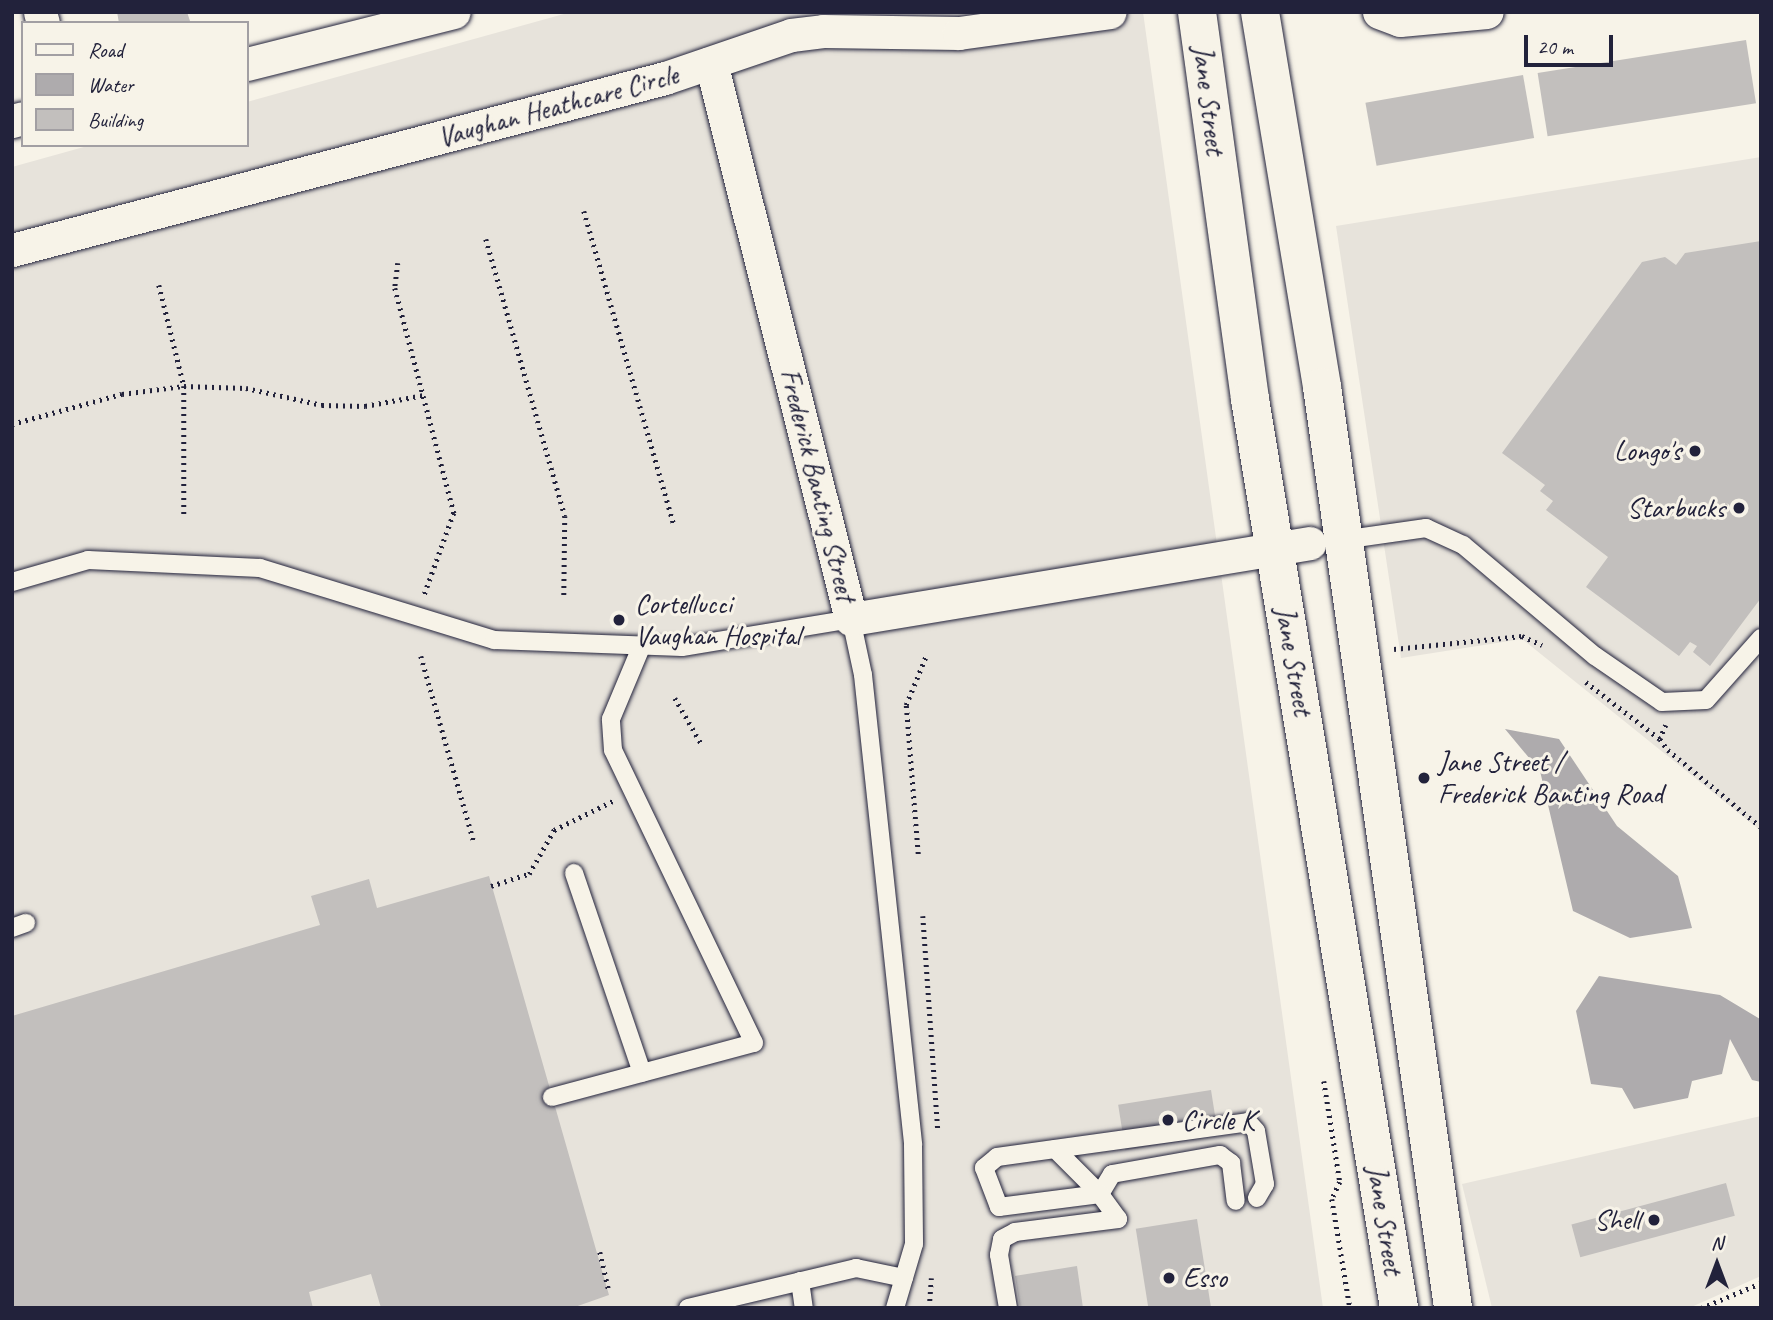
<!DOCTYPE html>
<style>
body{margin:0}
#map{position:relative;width:1773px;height:1320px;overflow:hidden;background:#f7f3e8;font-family:Caveat,sans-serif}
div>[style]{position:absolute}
.built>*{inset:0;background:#e7e3db}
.water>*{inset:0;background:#aeabad}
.building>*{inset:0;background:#c2bfbd;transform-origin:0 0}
.path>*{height:4.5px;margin-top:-2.25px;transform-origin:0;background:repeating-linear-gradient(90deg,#22223b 0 2px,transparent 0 7px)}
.roads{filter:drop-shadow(0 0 2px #22223b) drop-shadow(0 0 2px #22223b)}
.service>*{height:18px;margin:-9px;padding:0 9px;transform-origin:9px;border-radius:9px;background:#f7f3e8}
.minor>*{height:33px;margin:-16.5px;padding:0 16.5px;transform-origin:16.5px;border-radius:16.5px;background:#f7f3e8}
.secondary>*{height:38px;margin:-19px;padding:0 19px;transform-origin:19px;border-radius:19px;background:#f7f3e8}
.dots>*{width:19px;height:19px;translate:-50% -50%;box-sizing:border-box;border:4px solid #f7f3e8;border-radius:50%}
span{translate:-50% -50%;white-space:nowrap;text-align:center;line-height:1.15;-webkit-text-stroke:6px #f7f3e8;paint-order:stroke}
.street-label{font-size:28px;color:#22223b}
.poi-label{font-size:28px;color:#22223b}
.right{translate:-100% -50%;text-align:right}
.left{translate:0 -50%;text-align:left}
.frame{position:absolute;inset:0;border:14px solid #22223b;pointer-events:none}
.legend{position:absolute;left:21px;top:21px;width:228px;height:126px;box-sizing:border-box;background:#f7f3e8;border:2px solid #a29fa3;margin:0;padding:9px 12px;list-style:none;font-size:21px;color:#22223b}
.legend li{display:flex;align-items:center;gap:14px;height:35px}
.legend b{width:35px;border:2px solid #a29fa3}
.north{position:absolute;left:1682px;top:1229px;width:70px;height:70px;-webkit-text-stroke:5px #f7f3e8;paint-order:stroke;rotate:0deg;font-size:19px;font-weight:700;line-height:28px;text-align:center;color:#22223b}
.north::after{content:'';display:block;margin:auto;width:24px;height:32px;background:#22223b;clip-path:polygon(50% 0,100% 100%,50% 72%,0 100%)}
.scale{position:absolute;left:1524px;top:35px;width:89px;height:32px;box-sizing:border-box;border:4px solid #22223b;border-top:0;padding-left:9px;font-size:21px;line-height:24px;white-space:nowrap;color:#22223b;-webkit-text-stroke:5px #f7f3e8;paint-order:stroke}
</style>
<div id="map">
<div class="built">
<div style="clip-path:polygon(571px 12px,1143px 12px,1323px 1308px,12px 1308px,12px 167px,91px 145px,247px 145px,247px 102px)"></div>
<div style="clip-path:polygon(1761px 157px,1761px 831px,1522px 639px,1401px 658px,1336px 226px)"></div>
<div style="clip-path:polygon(1761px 1116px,1761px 1276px,1689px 1308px,1492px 1308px,1462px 1184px)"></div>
</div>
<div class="water">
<div style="clip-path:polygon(1505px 729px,1559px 739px,1617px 826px,1678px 876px,1692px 928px,1630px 938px,1573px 911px,1540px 771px)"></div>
<div style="clip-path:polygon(1599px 976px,1720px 995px,1760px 1019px,1761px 1082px,1752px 1080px,1730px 1039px,1722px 1074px,1692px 1081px,1688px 1098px,1634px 1109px,1622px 1088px,1591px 1084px,1576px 1011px)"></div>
</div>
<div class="building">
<div style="clip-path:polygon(117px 12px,187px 12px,190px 21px,119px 23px)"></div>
<div style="left:1746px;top:40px;width:64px;height:211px;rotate:81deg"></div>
<div style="left:1523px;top:75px;width:64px;height:160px;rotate:80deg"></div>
<div style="clip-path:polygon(1761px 241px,1761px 598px,1710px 666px,1693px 652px,1697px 646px,1690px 642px,1679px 656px,1586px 587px,1608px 557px,1546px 510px,1553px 501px,1540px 491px,1545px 485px,1502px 453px,1642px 262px,1665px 257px,1676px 265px,1685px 253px)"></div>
<div style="clip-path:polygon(489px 876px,609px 1295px,572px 1308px,381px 1308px,371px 1274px,309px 1292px,313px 1308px,12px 1308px,12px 1016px,320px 925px,311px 896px,369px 879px,377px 908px)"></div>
<div style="left:1211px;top:1090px;width:46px;height:94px;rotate:81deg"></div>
<div style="left:1726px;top:1183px;width:34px;height:160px;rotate:75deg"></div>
<div style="left:1197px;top:1219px;width:90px;height:62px;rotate:81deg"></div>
<div style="clip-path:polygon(1077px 1266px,1083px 1308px,1020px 1308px,1015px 1276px)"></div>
</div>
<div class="path">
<div style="left:584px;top:211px;width:327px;rotate:74deg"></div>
<div style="left:486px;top:239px;width:288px;rotate:74.1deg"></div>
<div style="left:565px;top:516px;width:81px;rotate:90.7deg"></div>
<div style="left:398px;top:263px;width:25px;rotate:97deg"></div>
<div style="left:395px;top:288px;width:233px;rotate:75.3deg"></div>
<div style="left:454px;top:513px;width:88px;rotate:109.9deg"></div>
<div style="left:159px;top:285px;width:104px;rotate:76.1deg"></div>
<div style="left:184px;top:386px;width:130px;rotate:90deg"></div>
<div style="left:12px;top:424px;width:114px;rotate:-15.3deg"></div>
<div style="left:122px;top:394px;width:63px;rotate:-7.4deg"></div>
<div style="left:184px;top:386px;width:62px;rotate:1.8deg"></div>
<div style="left:246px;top:388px;width:78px;rotate:12.6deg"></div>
<div style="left:322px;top:405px;width:43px;rotate:1.3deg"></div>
<div style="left:365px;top:406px;width:60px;rotate:-10.6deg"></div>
<div style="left:1394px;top:649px;width:129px;rotate:-5.8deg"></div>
<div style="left:1522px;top:636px;width:22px;rotate:24deg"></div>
<div style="left:421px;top:656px;width:193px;rotate:74.1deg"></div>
<div style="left:1586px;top:682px;width:93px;rotate:37.6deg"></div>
<div style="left:675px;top:698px;width:52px;rotate:60deg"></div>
<div style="left:1666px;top:725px;width:15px;rotate:113deg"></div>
<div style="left:1660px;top:739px;width:14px;rotate:54deg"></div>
<div style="left:1668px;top:750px;width:121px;rotate:39.6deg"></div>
<div style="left:918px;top:854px;width:149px;rotate:-94.6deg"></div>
<div style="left:906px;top:705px;width:53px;rotate:-67.8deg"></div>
<div style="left:491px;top:886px;width:40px;rotate:-18deg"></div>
<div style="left:529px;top:874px;width:51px;rotate:-60.4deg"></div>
<div style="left:554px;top:830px;width:66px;rotate:-26.2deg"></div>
<div style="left:923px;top:916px;width:215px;rotate:86deg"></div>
<div style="left:1324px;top:1081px;width:102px;rotate:81deg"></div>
<div style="left:1340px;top:1182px;width:19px;rotate:115deg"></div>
<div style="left:1332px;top:1199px;width:110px;rotate:80.6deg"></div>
<div style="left:600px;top:1252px;width:40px;rotate:77deg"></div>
<div style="left:929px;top:1308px;width:30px;rotate:-86deg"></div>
<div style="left:1701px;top:1308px;width:65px;rotate:-22.6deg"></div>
</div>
<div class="roads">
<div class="service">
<div style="left:1342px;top:540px;width:85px;rotate:-8.1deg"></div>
<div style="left:1426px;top:528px;width:41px;rotate:24.7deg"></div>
<div style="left:1463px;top:545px;width:172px;rotate:40.1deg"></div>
<div style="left:1595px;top:656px;width:81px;rotate:34.5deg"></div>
<div style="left:1662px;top:702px;width:44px;rotate:-2.6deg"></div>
<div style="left:1706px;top:700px;width:83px;rotate:-48.4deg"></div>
<div style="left:12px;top:582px;width:79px;rotate:-16.1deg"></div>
<div style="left:88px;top:560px;width:172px;rotate:2.7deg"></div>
<div style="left:260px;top:568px;width:245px;rotate:17.1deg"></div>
<div style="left:494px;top:640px;width:188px;rotate:2.1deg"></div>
<div style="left:682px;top:647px;width:171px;rotate:-9.4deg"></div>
<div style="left:851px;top:619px;width:57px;rotate:77.9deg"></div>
<div style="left:863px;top:675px;width:473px;rotate:83.9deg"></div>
<div style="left:913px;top:1145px;width:99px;rotate:89.4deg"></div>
<div style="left:914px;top:1244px;width:67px;rotate:106.5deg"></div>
<div style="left:574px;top:873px;width:211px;rotate:71.2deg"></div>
<div style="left:12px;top:928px;width:15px;rotate:-20deg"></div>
<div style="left:552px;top:1097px;width:209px;rotate:-15deg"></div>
<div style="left:754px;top:1043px;width:325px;rotate:-115.7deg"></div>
<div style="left:613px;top:750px;width:31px;rotate:-94deg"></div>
<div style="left:611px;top:719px;width:80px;rotate:-67.3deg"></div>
<div style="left:1055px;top:1149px;width:64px;rotate:45deg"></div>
<div style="left:1100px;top:1194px;width:23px;rotate:-59deg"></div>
<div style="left:1112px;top:1174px;width:110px;rotate:-10deg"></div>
<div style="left:1220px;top:1155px;width:14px;rotate:36deg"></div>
<div style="left:1231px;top:1163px;width:38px;rotate:83deg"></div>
<div style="left:800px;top:1281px;width:27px;rotate:82deg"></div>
<div style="left:688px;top:1308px;width:173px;rotate:-13.4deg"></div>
<div style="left:856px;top:1268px;width:49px;rotate:11.8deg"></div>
<div style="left:1008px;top:1308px;width:54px;rotate:-99.6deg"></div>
<div style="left:999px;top:1255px;width:16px;rotate:-79deg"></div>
<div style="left:1002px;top:1239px;width:15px;rotate:-28deg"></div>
<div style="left:1015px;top:1232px;width:104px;rotate:-7.2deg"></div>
<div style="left:1118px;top:1219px;width:31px;rotate:-126deg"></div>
<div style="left:1100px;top:1194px;width:102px;rotate:172.7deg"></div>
<div style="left:999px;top:1207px;width:42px;rotate:-111deg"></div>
<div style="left:984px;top:1168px;width:17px;rotate:-40deg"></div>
<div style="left:997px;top:1157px;width:253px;rotate:-7.9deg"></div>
<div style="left:1248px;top:1122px;width:12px;rotate:48deg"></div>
<div style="left:1256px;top:1131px;width:54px;rotate:80.4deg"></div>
<div style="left:1265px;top:1184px;width:16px;rotate:120deg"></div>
</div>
<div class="minor">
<div style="left:40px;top:12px;width:11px;rotate:75deg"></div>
<div style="left:1379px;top:12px;width:22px;rotate:21deg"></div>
<div style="left:1400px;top:20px;width:87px;rotate:-5.3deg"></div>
<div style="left:711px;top:63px;width:573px;rotate:75.87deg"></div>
<div style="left:851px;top:619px;width:465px;rotate:-9.4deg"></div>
<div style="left:247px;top:64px;width:213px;rotate:-14.1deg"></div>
<div style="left:12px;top:121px;width:11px;rotate:-15deg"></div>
<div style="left:12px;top:250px;width:675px;rotate:-14.76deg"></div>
<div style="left:665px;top:78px;width:133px;rotate:-18.8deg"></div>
<div style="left:791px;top:35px;width:32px;rotate:-7deg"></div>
<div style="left:823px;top:31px;width:136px;rotate:0.8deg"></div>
<div style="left:959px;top:33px;width:152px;rotate:-7.9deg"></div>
</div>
<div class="secondary">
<div style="left:1197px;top:12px;width:391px;rotate:82.2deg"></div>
<div style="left:1250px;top:399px;width:921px;rotate:80.69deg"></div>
<div style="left:1260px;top:12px;width:380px;rotate:80.6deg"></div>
<div style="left:1322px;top:387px;width:930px;rotate:81.9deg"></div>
</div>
</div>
<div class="dots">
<div style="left:1695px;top:451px;background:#22223b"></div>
<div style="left:1739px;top:508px;background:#22223b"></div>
<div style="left:619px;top:620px;background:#22223b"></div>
<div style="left:1424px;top:778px;background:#22223b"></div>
<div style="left:1168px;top:1120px;background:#22223b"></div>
<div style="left:1654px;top:1220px;background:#22223b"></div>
<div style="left:1169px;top:1278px;background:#22223b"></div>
</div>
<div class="street-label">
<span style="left:1209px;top:100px;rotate:83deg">Jane Street</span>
<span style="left:558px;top:106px;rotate:-15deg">Vaughan Heathcare Circle</span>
<span style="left:818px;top:485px;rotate:76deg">Frederick Banting Street</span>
<span style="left:1294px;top:661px;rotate:80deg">Jane Street</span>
<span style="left:1385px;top:1220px;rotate:81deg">Jane Street</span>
</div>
<div class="poi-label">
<span class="right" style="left:1681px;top:451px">Longo's</span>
<span class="right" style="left:1725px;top:508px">Starbucks</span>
<span class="left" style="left:635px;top:620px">Cortellucci<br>Vaughan Hospital</span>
<span class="left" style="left:1438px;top:778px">Jane Street /<br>Frederick Banting Road</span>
<span class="left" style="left:1182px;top:1120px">Circle K</span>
<span class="right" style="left:1640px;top:1220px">Shell</span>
<span class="left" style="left:1183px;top:1278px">Esso</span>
</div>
<div class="frame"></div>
<ul class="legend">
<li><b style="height:9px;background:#f7f3e8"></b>Road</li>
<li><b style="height:19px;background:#aeabad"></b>Water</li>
<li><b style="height:19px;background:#c2bfbd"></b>Building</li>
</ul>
<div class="north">N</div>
<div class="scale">20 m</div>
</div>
